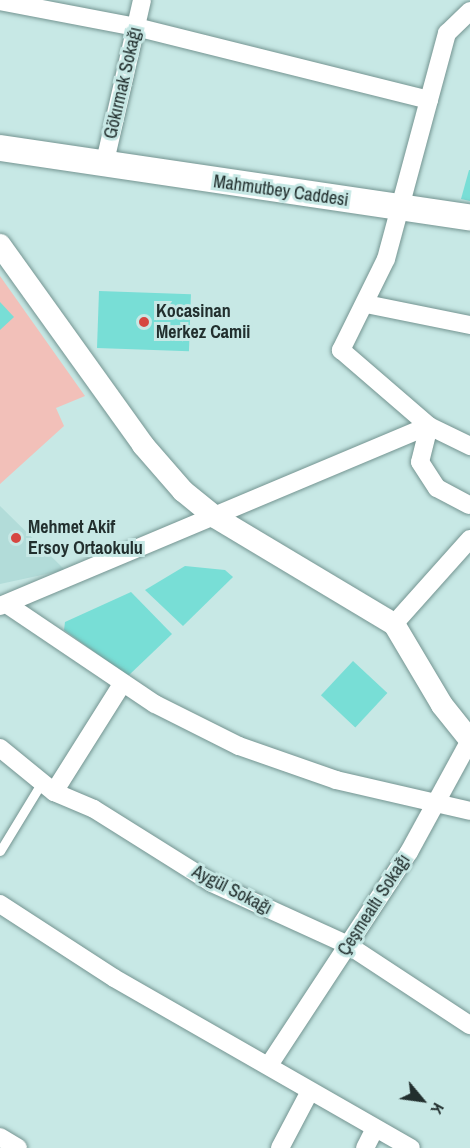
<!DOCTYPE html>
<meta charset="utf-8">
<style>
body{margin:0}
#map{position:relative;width:470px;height:1148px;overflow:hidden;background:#c7e8e5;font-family:"Archivo Narrow",sans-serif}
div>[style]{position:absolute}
.built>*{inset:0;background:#b2dcd9}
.green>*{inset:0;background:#f2c0b9}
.building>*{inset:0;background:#78ded6;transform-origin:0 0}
.roads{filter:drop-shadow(0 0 2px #749491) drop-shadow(0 0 2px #749491)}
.service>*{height:9px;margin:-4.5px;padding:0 4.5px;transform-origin:4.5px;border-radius:4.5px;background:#fff}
.minor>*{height:18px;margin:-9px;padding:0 9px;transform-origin:9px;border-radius:9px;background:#fff}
.tertiary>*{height:22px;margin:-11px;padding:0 11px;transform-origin:11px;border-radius:11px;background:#fff}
.secondary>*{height:26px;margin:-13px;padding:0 13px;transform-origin:13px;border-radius:13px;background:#fff}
.dots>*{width:16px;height:16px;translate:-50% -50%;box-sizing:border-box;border:3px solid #c7e8e5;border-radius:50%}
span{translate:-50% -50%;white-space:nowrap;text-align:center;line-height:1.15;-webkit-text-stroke:6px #c7e8e5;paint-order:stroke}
.street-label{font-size:18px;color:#222f2e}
.poi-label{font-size:18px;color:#222f2e;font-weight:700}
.left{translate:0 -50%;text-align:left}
.north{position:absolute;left:392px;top:1070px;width:60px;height:60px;-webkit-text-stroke:4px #c7e8e5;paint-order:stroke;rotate:119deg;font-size:16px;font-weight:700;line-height:24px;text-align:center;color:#222f2e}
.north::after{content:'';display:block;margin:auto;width:21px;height:27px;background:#222f2e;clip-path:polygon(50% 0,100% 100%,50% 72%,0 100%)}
</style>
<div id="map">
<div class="built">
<div style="clip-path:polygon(0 506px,65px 570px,0 584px)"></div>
</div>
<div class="green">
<div style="clip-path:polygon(0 276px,85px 396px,56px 408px,64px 426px,0 484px)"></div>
</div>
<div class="building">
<div style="clip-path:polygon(469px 170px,470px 170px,470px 201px,461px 199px)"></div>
<div style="left:99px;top:291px;width:92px;height:57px;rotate:2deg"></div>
<div style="clip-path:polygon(0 302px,14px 317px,0 330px)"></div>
<div style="clip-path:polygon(185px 566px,225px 570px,233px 577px,183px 626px,145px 590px)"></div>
<div style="clip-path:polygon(131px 592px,172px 634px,128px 676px,64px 630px,65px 622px)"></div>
<div style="left:353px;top:661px;width:47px;height:47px;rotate:43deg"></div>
</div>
<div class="roads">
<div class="service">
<div style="left:0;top:851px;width:81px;rotate:-58.7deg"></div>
</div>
<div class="minor">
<div style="left:0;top:1px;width:138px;rotate:10.8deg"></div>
<div style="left:136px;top:27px;width:302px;rotate:14deg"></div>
<div style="left:470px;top:11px;width:32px;rotate:136deg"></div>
<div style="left:447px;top:33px;width:234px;rotate:105.1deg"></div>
<div style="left:386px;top:259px;width:102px;rotate:116.3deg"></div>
<div style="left:341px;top:350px;width:116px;rotate:40.8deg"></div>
<div style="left:429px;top:426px;width:46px;rotate:26deg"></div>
<div style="left:104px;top:166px;width:170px;rotate:-77.1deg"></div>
<div style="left:366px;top:304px;width:106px;rotate:11.4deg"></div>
<div style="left:429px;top:426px;width:37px;rotate:104deg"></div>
<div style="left:420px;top:462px;width:31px;rotate:57deg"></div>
<div style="left:437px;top:488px;width:36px;rotate:28deg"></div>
<div style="left:8px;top:605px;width:177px;rotate:34deg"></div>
<div style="left:155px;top:704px;width:94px;rotate:26.6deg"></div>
<div style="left:239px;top:746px;width:103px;rotate:19.3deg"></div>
<div style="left:336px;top:780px;width:138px;rotate:13deg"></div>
<div style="left:0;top:606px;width:465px;rotate:-22.8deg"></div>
<div style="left:394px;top:624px;width:114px;rotate:-48.2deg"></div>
<div style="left:0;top:748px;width:70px;rotate:39.2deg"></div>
<div style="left:54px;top:792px;width:43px;rotate:23deg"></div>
<div style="left:94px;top:809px;width:139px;rotate:32.1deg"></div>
<div style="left:212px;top:883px;width:149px;rotate:24.5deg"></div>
<div style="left:348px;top:945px;width:146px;rotate:33.3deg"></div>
<div style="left:54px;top:792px;width:128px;rotate:-57.8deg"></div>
<div style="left:0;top:904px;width:136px;rotate:33deg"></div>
<div style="left:114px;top:978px;width:342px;rotate:29.8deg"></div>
<div style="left:269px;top:1065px;width:255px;rotate:-56.7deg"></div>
<div style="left:409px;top:852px;width:128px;rotate:-61.4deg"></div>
<div style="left:0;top:1137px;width:21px;rotate:31deg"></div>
<div style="left:280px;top:1148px;width:64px;rotate:-62.2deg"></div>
<div style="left:365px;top:1148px;width:22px;rotate:-63deg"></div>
</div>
<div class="tertiary">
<div style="left:0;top:245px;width:246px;rotate:54.4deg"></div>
<div style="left:143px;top:445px;width:61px;rotate:49deg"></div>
<div style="left:183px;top:491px;width:41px;rotate:39.1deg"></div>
<div style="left:215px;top:517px;width:209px;rotate:30.9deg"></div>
<div style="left:394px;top:624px;width:94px;rotate:59.3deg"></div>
<div style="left:442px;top:705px;width:45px;rotate:51.3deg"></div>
</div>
<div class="secondary">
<div style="left:0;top:148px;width:475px;rotate:8.4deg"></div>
</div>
</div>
<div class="dots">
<div style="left:144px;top:322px;background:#d64741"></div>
<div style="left:16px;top:538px;background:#d64741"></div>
</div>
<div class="street-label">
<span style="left:123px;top:83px;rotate:-77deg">Gökırmak Sokağı</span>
<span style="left:281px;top:191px;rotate:8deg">Mahmutbey Caddesi</span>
<span style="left:232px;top:890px;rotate:27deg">Aygül Sokağı</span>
<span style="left:374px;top:905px;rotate:-57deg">Çeşmealtı Sokağı</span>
</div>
<div class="poi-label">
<span class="left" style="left:156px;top:322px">Kocasinan<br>Merkez Camii</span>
<span class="left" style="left:28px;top:538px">Mehmet Akif<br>Ersoy Ortaokulu</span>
</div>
<div class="north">K</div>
</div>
